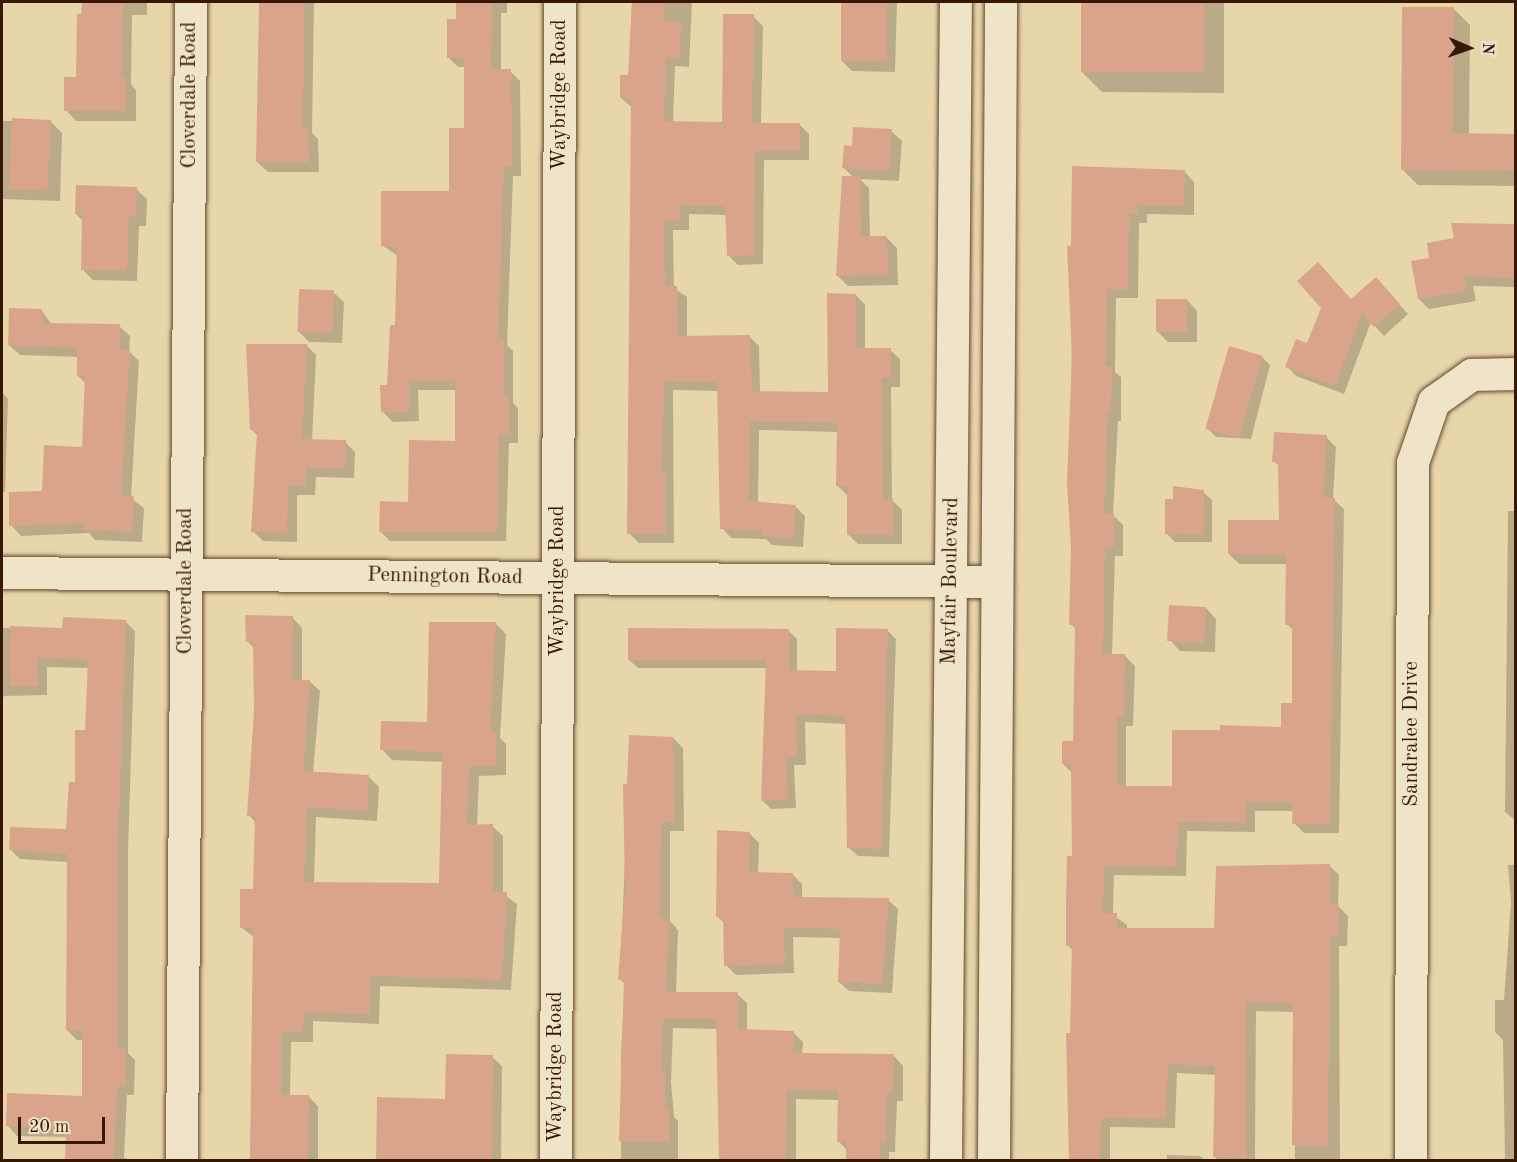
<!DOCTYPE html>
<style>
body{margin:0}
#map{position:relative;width:1517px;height:1162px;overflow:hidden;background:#e8d6ab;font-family:"Old Standard TT",serif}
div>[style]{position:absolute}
.shadow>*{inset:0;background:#0003;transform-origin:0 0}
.building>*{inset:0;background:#daa48a;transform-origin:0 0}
.roads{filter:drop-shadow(0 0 2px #64472e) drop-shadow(0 0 2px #64472e)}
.minor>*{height:32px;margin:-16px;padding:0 16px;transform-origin:16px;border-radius:16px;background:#f0e4c8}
span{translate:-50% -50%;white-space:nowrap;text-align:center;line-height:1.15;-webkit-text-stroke:5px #f0e4c8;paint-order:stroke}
.street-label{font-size:21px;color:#381705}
.frame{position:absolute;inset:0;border:3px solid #381705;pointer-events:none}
.north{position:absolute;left:1439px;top:18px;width:60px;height:60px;-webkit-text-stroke:4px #f0e4c8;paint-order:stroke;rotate:92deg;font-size:16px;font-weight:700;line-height:24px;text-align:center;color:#381705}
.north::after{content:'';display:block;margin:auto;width:21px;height:27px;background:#381705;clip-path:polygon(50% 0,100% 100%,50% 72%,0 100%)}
.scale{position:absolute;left:18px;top:1117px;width:87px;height:27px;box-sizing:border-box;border:3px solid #381705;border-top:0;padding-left:8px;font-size:18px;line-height:21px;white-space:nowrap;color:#381705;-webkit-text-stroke:4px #f0e4c8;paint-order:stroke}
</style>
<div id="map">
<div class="shadow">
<div style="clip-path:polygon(82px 2px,147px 2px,147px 15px,132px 15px,131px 84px,136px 90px,136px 121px,76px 121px,66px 110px,77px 79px)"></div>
<div style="clip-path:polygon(260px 2px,314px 2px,312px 133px,318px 139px,319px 172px,268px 172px,257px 162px)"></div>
<div style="clip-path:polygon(457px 2px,507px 2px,507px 13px,501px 13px,501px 71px,510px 71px,520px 81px,521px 176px,513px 176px,507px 345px,513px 351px,513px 403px,518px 408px,518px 443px,509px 443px,506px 541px,390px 541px,380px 531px,410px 504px,457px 442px,457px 390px,418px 390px,419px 421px,393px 422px,383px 412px,397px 327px,398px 256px,382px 245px,451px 193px,466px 129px,466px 67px,458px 67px,448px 57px,457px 20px)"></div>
<div style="clip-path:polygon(632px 2px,692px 2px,689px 67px,675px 66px,673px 123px,724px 123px,753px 16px,763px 26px,761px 124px,799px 124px,809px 134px,809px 160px,764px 160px,763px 264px,738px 265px,728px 255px,727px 215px,689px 214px,689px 230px,673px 230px,674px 288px,687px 297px,687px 337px,750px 337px,759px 346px,760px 392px,829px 393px,856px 295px,865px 305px,865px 350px,890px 350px,900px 359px,900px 387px,891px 387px,892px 500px,902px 510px,902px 544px,858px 544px,848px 534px,847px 495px,838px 486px,839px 432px,759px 430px,758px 504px,795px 506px,805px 516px,803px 547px,772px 545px,766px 539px,731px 538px,722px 528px,719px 391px,673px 390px,674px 543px,639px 543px,629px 533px,633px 108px,621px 98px,629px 77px)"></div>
<div style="clip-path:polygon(842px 2px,897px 2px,895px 72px,852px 71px,841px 60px)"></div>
<div style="clip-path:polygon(1082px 2px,1224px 2px,1224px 93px,1102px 92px,1081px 71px)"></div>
<div style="clip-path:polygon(1454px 9px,1470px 25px,1469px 135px,1516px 135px,1516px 186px,1418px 185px,1402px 169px)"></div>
<div style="clip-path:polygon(2px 121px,50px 121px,62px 133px,60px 201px,2px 199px,2px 204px)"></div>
<div style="clip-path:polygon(891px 131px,902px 141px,899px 181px,860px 179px,869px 188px,870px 238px,887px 238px,897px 248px,898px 285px,848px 286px,838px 276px,854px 178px,844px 168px,853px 147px)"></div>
<div style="clip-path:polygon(1185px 172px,1194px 182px,1194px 215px,1147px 214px,1147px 223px,1139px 223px,1138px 298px,1116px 298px,1115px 372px,1121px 377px,1121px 421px,1118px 421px,1113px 515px,1123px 525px,1123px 556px,1115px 556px,1112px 655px,1125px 656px,1135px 666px,1133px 726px,1126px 726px,1126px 788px,1173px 788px,1282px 728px,1294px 705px,1294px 631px,1287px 624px,1287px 564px,1239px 564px,1229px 554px,1281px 522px,1279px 466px,1274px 461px,1326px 437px,1336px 447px,1333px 499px,1344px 509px,1339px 833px,1304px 833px,1294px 823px,1294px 811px,1255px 811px,1255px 832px,1187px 831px,1186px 876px,1114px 875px,1113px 915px,1127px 925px,1127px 929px,1216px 929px,1329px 865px,1339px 875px,1338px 906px,1348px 916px,1347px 946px,1339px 946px,1340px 1160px,1295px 1160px,1294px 1012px,1256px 1011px,1255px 1160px,1218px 1160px,1214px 1156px,1217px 1075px,1177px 1073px,1175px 1128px,1110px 1127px,1110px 1160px,1069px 1160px,1068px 1034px,1072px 1034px,1073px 951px,1068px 945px,1074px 858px,1072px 773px,1063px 764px,1075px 743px,1077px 630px,1071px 624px,1072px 247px)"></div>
<div style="clip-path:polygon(136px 189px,147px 199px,146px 226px,139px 226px,137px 281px,93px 280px,82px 269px,83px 221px,76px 214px)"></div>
<div style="clip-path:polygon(1453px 224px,1516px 225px,1516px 287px,1473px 286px,1476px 301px,1429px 309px,1419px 299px,1431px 259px,1456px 239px)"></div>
<div style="clip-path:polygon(1385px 288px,1408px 314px,1384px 336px,1371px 322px,1344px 394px,1296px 376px,1287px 366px,1308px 345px,1322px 308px)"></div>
<div style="clip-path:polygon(333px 292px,344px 302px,342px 343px,309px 342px,299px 332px)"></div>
<div style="clip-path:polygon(1187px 300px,1197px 311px,1197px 342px,1168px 342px,1158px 332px)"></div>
<div style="clip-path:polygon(42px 311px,52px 325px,119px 326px,130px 336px,129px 351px,139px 361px,131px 498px,144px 508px,142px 542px,95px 540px,89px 533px,21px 536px,11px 525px,84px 449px,86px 384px,78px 376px,78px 357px,20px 355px,9px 345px)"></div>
<div style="clip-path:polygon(306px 345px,316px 355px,312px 441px,345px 442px,355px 452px,354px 478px,316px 477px,315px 495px,297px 495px,297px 542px,263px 541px,253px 531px,258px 436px,252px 430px)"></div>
<div style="clip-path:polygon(1262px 357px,1270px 365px,1251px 439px,1216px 437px,1208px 429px)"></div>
<div style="clip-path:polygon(2px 392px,8px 399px,5px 492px,2px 492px)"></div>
<div style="clip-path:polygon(1203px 492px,1212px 500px,1212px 542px,1175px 542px,1166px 533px,1175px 500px)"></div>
<div style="clip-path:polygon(1508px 511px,1516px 511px,1516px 821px,1505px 812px)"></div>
<div style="clip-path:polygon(1206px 608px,1216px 619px,1215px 652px,1180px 651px,1170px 640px)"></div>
<div style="clip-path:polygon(292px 617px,302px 628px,302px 681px,309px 681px,320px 691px,313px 773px,369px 777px,379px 787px,377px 821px,316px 817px,314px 884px,440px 885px,444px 762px,392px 760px,382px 749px,429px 724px,496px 624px,506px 634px,500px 738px,506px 744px,506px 775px,479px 776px,477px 826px,492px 826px,503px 836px,503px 894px,517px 904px,511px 990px,380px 986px,379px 1024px,313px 1021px,313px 1042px,291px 1042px,290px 1096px,308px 1096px,318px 1106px,318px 1160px,250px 1160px,255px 938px,242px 928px,255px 891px,256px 823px,249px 815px,255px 711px,254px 648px,247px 641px)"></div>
<div style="clip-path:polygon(125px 621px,135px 631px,128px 851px,128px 1053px,135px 1060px,134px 1095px,127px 1095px,124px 1158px,132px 1160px,67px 1160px,68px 1137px,17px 1136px,8px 1126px,83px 1097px,84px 1040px,77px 1040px,67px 1030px,68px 862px,20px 859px,10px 849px,68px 831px,87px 732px,89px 668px,47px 667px,47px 695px,4px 696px,2px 701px,2px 628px,64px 630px)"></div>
<div style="clip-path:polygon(788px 630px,797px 639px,797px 672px,837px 673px,887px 630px,896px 639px,889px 857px,858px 856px,849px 848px,846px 724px,805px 722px,806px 765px,794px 765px,796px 808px,771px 809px,762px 800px,767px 668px,638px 668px,629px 660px)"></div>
<div style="clip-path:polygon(673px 738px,683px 748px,684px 831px,670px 831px,670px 921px,678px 930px,676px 993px,737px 994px,747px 1003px,747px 1031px,793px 1032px,803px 1042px,802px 1054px,894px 1056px,903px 1066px,903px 1101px,897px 1101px,895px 1152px,889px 1152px,889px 1160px,848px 1160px,848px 1151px,838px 1141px,839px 1100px,796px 1099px,796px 1160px,720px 1160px,717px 1029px,673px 1028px,671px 1082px,674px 1117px,678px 1121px,678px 1160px,621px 1160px,621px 1052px,625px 984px,620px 979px,628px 786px)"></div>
<div style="clip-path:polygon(749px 833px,759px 843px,758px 874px,792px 874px,802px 884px,802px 898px,888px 900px,898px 909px,892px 993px,849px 991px,839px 982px,841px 938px,793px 937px,794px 973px,736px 975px,726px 965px,725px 924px,717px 916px)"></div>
<div style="clip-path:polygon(1508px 865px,1516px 865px,1516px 1160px,1505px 1160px,1503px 1040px,1495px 1032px,1495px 1000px,1504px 1000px,1511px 902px)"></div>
<div style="left:2px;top:943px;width:1px;height:25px;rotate:45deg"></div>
<div style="clip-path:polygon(492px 1057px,502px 1066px,501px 1160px,378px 1160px)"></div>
<div style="clip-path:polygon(1167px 1155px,1200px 1156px,1205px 1160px,1167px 1160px)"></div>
</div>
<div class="building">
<div style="clip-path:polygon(82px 2px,123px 2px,121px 78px,126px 78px,126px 111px,64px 111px,64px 77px,76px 77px,77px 14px,82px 14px)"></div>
<div style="clip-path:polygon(259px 2px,304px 2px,303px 127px,308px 127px,309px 162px,256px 162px)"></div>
<div style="clip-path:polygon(456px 2px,492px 2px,491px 69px,511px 69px,512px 167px,504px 167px,498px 339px,504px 339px,504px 397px,509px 397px,509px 434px,499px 434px,497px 532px,379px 532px,380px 501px,408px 502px,409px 440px,455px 441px,455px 381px,409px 381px,409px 412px,381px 412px,380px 385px,387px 385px,390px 325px,395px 325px,397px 248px,381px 246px,381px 191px,449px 191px,449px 128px,464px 128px,464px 58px,447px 58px,447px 19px,456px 19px)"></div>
<div style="clip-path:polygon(632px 2px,664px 2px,664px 21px,681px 22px,680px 58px,666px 57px,664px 121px,722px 122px,723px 14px,754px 14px,752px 123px,800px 123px,800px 151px,755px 151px,754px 255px,727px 256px,725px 206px,680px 205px,680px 221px,664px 220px,665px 286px,677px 286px,678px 336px,750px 335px,752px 391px,828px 392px,827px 293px,856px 294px,856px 348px,891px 348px,891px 378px,882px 378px,883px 499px,893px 499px,893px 535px,847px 535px,847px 487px,836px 486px,837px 423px,750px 421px,749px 501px,796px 505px,794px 538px,761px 536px,761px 530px,720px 529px,717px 382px,664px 381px,662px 474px,665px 474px,665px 534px,627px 534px,631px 99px,620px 98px,620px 75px,628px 75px)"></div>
<div style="left:841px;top:2px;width:46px;height:59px"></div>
<div style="left:1081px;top:2px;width:123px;height:70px"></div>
<div style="clip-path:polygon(1402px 7px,1454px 7px,1453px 133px,1515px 134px,1515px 171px,1401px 170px)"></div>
<div style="left:12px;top:118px;width:39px;height:71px;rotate:3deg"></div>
<div style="clip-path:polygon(853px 127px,892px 129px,889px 171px,842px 168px,844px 145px,852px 146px)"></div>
<div style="clip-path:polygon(1072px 166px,1185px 170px,1184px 206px,1138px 205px,1137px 214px,1129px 213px,1128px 289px,1107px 289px,1106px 366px,1112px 366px,1111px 411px,1108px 411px,1104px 513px,1114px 514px,1114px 547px,1105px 547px,1103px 654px,1125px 654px,1124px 717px,1117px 717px,1117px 786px,1172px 786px,1172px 730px,1220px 730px,1220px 725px,1281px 727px,1281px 703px,1292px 703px,1292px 625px,1285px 625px,1286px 555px,1228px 554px,1228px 520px,1279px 520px,1278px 462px,1272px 462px,1274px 432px,1327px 435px,1323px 498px,1335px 498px,1330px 824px,1292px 824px,1293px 802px,1246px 802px,1246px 823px,1178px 822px,1176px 867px,1104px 866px,1103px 913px,1117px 913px,1117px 928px,1214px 928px,1216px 866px,1330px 864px,1329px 904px,1339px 905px,1338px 937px,1330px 937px,1328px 1146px,1292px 1145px,1293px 1003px,1246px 1002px,1246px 1158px,1213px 1157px,1215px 1066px,1168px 1064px,1166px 1119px,1101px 1118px,1100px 1161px,1069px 1161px,1066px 1033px,1070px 1033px,1072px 946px,1066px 946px,1066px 899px,1067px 856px,1072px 856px,1071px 764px,1062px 764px,1062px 741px,1073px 741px,1075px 625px,1069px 625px,1071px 547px,1067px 482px,1072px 356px,1067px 246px,1071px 246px)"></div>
<div style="clip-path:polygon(842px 176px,860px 176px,861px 236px,887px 236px,888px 275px,836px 276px)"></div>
<div style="clip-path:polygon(76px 185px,137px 187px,136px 217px,129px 216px,127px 271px,81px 270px,82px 215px,75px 214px)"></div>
<div style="clip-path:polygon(1451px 223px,1515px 224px,1515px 278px,1464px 276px,1466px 291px,1418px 299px,1411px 261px,1429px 258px,1427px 243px,1454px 238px)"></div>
<div style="clip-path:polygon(1318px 262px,1351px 299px,1376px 277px,1400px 304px,1374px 327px,1362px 314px,1335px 386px,1285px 367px,1296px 339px,1307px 343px,1321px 308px,1297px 281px)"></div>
<div style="left:299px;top:289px;width:35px;height:43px;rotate:2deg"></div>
<div style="left:1156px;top:299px;width:31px;height:33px"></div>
<div style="clip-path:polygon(9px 308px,42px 309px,42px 323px,120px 324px,119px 349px,130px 349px,121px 496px,134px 496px,132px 532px,83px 530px,84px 523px,9px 526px,9px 492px,42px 491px,44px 445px,82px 447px,85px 376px,77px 376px,77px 348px,8px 345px)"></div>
<div style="clip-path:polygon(246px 344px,307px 344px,302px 439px,346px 440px,345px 468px,306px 468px,306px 486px,288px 485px,287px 533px,251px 532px,257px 431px,250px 430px)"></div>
<div style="left:1229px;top:346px;width:35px;height:86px;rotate:16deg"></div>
<div style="clip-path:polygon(1173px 486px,1204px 490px,1204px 535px,1165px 534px,1165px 499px,1173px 499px)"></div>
<div style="left:1169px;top:605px;width:37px;height:36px;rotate:3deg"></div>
<div style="clip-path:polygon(245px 615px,293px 616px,292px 680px,310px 680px,303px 771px,369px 775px,367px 811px,307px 807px,304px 882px,439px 883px,442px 752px,380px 750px,381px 721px,427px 722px,429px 622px,496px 622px,490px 732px,496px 732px,496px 766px,469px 766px,467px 825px,493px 824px,493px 892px,507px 892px,502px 980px,370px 976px,369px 1014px,304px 1012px,303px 1032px,281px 1032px,281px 1095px,309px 1095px,308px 1161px,250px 1161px,253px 928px,240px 928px,240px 889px,253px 889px,255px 816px,247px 816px,254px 711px,253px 642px,246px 642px)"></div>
<div style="clip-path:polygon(63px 617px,126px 620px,118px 841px,118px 1049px,126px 1049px,125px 1086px,117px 1086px,114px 1161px,65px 1161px,66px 1129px,6px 1126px,7px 1093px,82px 1096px,82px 1031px,66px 1031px,67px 854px,9px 850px,10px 827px,66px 829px,69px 782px,75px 782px,75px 730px,85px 730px,88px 660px,37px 658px,38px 686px,10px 686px,9px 652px,10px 626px,62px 628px)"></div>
<div style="clip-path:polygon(628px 628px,789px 629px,789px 670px,836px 671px,836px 628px,888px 629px,881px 849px,847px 848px,845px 716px,796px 714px,797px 757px,786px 757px,788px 799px,761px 801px,766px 660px,628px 660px)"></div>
<div style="clip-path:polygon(629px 735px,673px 737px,675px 822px,661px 822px,660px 918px,669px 919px,666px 992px,738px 992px,738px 1029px,794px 1031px,793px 1053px,894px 1054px,893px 1091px,887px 1091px,886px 1143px,880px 1143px,880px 1161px,846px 1161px,846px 1142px,837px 1142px,838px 1091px,787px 1090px,786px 1161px,719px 1161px,716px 1019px,663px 1019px,662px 1074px,665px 1074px,665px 1109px,669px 1109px,669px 1142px,619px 1141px,624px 980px,618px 980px,625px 889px,623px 784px,627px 784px)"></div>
<div style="clip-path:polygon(717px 830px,750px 832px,749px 872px,793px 873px,793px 897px,889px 898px,882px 984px,838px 982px,840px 929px,784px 928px,785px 964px,724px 966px,723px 917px,716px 917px)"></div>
<div style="clip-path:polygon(446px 1054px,493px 1055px,492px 1161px,376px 1161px,377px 1097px,445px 1099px)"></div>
</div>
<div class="roads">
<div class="minor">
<div style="left:2px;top:573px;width:995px;rotate:0.52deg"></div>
<div style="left:182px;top:1160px;width:1158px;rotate:-89.55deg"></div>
<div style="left:556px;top:1160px;width:1158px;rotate:-89.8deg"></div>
<div style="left:946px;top:1160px;width:1158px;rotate:-89.51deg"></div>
<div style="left:994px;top:1160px;width:1158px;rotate:-89.65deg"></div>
<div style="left:1411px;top:1160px;width:697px;rotate:-89.84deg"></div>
<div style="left:1413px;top:463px;width:65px;rotate:-71deg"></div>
<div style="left:1434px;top:402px;width:47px;rotate:-35.4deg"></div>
<div style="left:1472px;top:375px;width:44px;rotate:-1.3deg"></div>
</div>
</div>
<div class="street-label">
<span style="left:190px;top:95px;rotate:-90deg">Cloverdale Road</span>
<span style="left:560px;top:95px;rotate:-90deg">Waybridge Road</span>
<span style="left:445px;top:577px;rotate:1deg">Pennington Road</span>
<span style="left:186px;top:581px;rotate:-90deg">Cloverdale Road</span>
<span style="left:558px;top:581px;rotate:-90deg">Waybridge Road</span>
<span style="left:951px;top:581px;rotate:-89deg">Mayfair Boulevard</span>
<span style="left:1412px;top:734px;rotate:-90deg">Sandralee Drive</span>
<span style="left:556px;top:1067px;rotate:-90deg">Waybridge Road</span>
</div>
<div class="frame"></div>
<div class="north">N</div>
<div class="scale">20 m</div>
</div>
